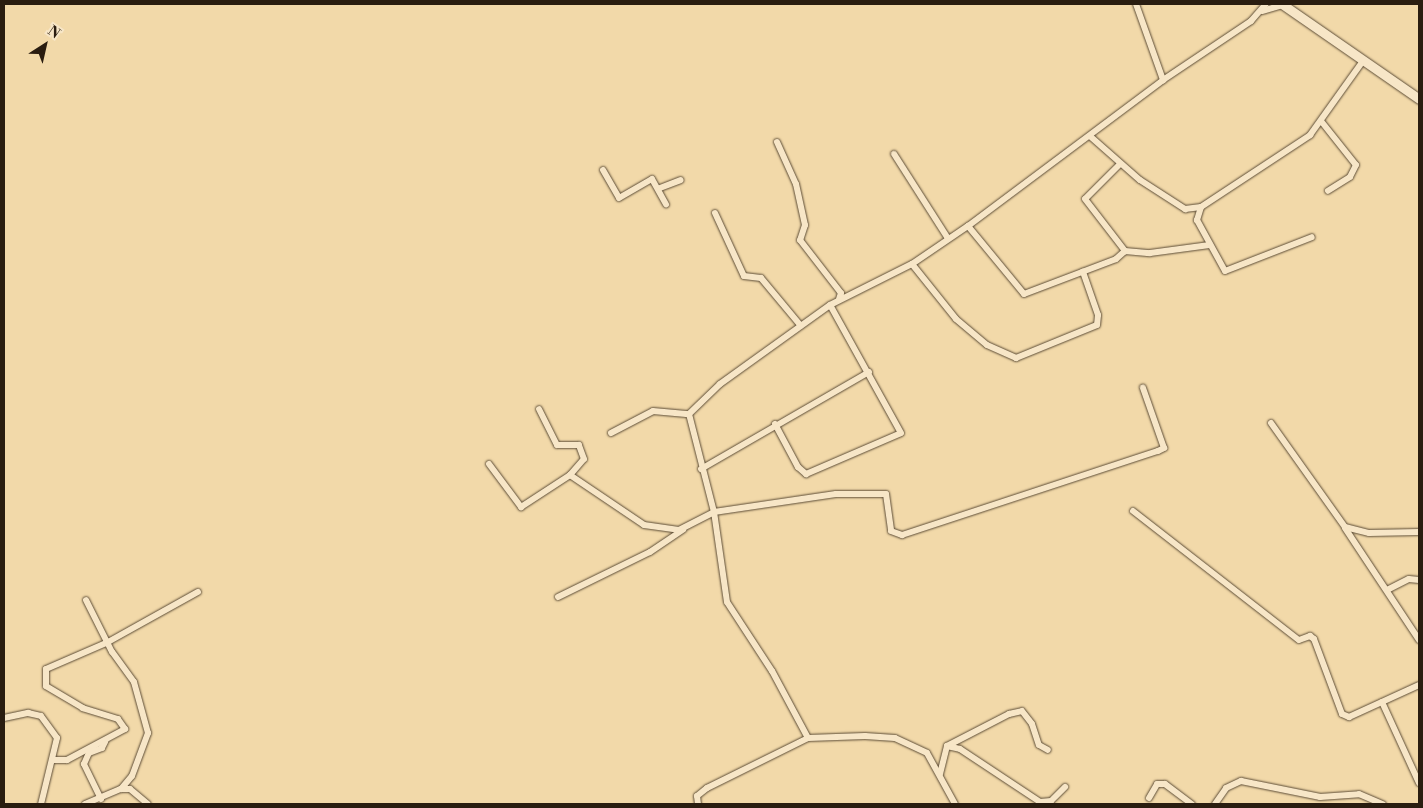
<!DOCTYPE html>
<style>
body{margin:0}
#map{position:relative;width:1423px;height:808px;overflow:hidden;background:#f2d9a9;font-family:"Libre Bodoni",serif}
div>[style]{position:absolute}
.roads{filter:drop-shadow(0 0 1px #5c4c36) drop-shadow(0 0 1px #5c4c36)}
.street>*{height:6px;margin:-3px;padding:0 3px;transform-origin:3px;border-radius:3px;background:#f7e6c7}
.secondary>*{height:9px;margin:-4.5px;padding:0 4.5px;transform-origin:4.5px;border-radius:4.5px;background:#f7e6c7}
span{translate:-50% -50%;white-space:nowrap;text-align:center;line-height:1.15;-webkit-text-stroke:4.5px #f7e6c7;paint-order:stroke}
.frame{position:absolute;inset:0;border:5px solid #2a1d10;pointer-events:none}
.north{position:absolute;left:20px;top:20px;width:50px;height:50px;-webkit-text-stroke:4px #f7e6c7;paint-order:stroke;rotate:35deg;font-size:14px;font-weight:700;line-height:20px;text-align:center;color:#2a1d10}
.north::after{content:'';display:block;margin:auto;width:18px;height:22px;background:#2a1d10;clip-path:polygon(50% 0,100% 100%,50% 72%,0 100%)}
</style>
<div id="map">
<div class="roads">
<div class="street">
<div style="left:1136px;top:4px;width:81px;rotate:70.4deg"></div>
<div style="left:1262px;top:11px;width:22px;rotate:-16deg"></div>
<div style="left:1321px;top:121px;width:56px;rotate:51.5deg"></div>
<div style="left:1356px;top:165px;width:13px;rotate:117deg"></div>
<div style="left:1350px;top:177px;width:26px;rotate:148deg"></div>
<div style="left:1091px;top:137px;width:65px;rotate:41.3deg"></div>
<div style="left:1140px;top:180px;width:54px;rotate:32.8deg"></div>
<div style="left:1185px;top:209px;width:16px;rotate:-7deg"></div>
<div style="left:1201px;top:207px;width:131px;rotate:-33.4deg"></div>
<div style="left:1310px;top:135px;width:91px;rotate:-54.4deg"></div>
<div style="left:777px;top:142px;width:46px;rotate:65.7deg"></div>
<div style="left:796px;top:184px;width:42px;rotate:77.6deg"></div>
<div style="left:805px;top:225px;width:16px;rotate:108deg"></div>
<div style="left:800px;top:240px;width:67px;rotate:52.3deg"></div>
<div style="left:841px;top:293px;width:6px;rotate:108deg"></div>
<div style="left:894px;top:154px;width:98px;rotate:57.4deg"></div>
<div style="left:1120px;top:164px;width:49px;rotate:135deg"></div>
<div style="left:1085px;top:199px;width:66px;rotate:52.4deg"></div>
<div style="left:603px;top:170px;width:32px;rotate:60deg"></div>
<div style="left:619px;top:198px;width:38px;rotate:-30deg"></div>
<div style="left:652px;top:179px;width:29px;rotate:61deg"></div>
<div style="left:660px;top:188px;width:22px;rotate:-21deg"></div>
<div style="left:1201px;top:207px;width:14px;rotate:107deg"></div>
<div style="left:1197px;top:220px;width:58px;rotate:61.2deg"></div>
<div style="left:1225px;top:271px;width:93px;rotate:-21.3deg"></div>
<div style="left:715px;top:213px;width:69px;rotate:65.3deg"></div>
<div style="left:744px;top:276px;width:17px;rotate:7deg"></div>
<div style="left:761px;top:278px;width:62px;rotate:50.2deg"></div>
<div style="left:968px;top:226px;width:88px;rotate:50.5deg"></div>
<div style="left:1024px;top:294px;width:98px;rotate:-20.8deg"></div>
<div style="left:1116px;top:259px;width:12px;rotate:-42deg"></div>
<div style="left:1125px;top:251px;width:25px;rotate:5deg"></div>
<div style="left:1150px;top:253px;width:60px;rotate:-7.7deg"></div>
<div style="left:912px;top:264px;width:70px;rotate:51.3deg"></div>
<div style="left:956px;top:319px;width:40px;rotate:40deg"></div>
<div style="left:987px;top:345px;width:32px;rotate:24deg"></div>
<div style="left:1016px;top:358px;width:87px;rotate:-22.2deg"></div>
<div style="left:1097px;top:325px;width:10px;rotate:-84deg"></div>
<div style="left:1098px;top:315px;width:46px;rotate:-109.2deg"></div>
<div style="left:1271px;top:423px;width:128px;rotate:54.6deg"></div>
<div style="left:1345px;top:527px;width:25px;rotate:14deg"></div>
<div style="left:1369px;top:533px;width:50px;rotate:-1.1deg"></div>
<div style="left:775px;top:424px;width:49px;rotate:61.9deg"></div>
<div style="left:798px;top:467px;width:11px;rotate:41deg"></div>
<div style="left:806px;top:474px;width:103px;rotate:-23.3deg"></div>
<div style="left:901px;top:433px;width:146px;rotate:-119deg"></div>
<div style="left:611px;top:433px;width:47px;rotate:-27.6deg"></div>
<div style="left:653px;top:411px;width:36px;rotate:5deg"></div>
<div style="left:489px;top:464px;width:54px;rotate:53.3deg"></div>
<div style="left:521px;top:507px;width:59px;rotate:-33.1deg"></div>
<div style="left:570px;top:475px;width:21px;rotate:-49deg"></div>
<div style="left:584px;top:459px;width:15px;rotate:-110deg"></div>
<div style="left:579px;top:445px;width:22px;rotate:180deg"></div>
<div style="left:557px;top:445px;width:40px;rotate:-116.6deg"></div>
<div style="left:701px;top:469px;width:194px;rotate:-30deg"></div>
<div style="left:570px;top:475px;width:89px;rotate:34deg"></div>
<div style="left:644px;top:525px;width:35px;rotate:8deg"></div>
<div style="left:679px;top:530px;width:39px;rotate:-27deg"></div>
<div style="left:714px;top:512px;width:123px;rotate:-8.4deg"></div>
<div style="left:836px;top:494px;width:50px"></div>
<div style="left:886px;top:494px;width:37px;rotate:82deg"></div>
<div style="left:891px;top:531px;width:12px;rotate:20deg"></div>
<div style="left:902px;top:535px;width:269px;rotate:-18.2deg"></div>
<div style="left:1158px;top:451px;width:7px;rotate:-27deg"></div>
<div style="left:1164px;top:448px;width:64px;rotate:-109.3deg"></div>
<div style="left:1133px;top:511px;width:210px;rotate:37.9deg"></div>
<div style="left:1299px;top:640px;width:12px;rotate:-20deg"></div>
<div style="left:1310px;top:636px;width:5px;rotate:37deg"></div>
<div style="left:1314px;top:639px;width:80px;rotate:69.5deg"></div>
<div style="left:1342px;top:714px;width:8px;rotate:23deg"></div>
<div style="left:1349px;top:717px;width:77px;rotate:-24.6deg"></div>
<div style="left:1345px;top:528px;width:134px;rotate:56.5deg"></div>
<div style="left:1389px;top:589px;width:22px;rotate:-27deg"></div>
<div style="left:1409px;top:579px;width:10px;rotate:6deg"></div>
<div style="left:558px;top:597px;width:102px;rotate:-26.1deg"></div>
<div style="left:650px;top:552px;width:40px;rotate:-34deg"></div>
<div style="left:1382px;top:702px;width:89px;rotate:65.4deg"></div>
<div style="left:4px;top:718px;width:25px;rotate:-12deg"></div>
<div style="left:28px;top:713px;width:13px;rotate:13deg"></div>
<div style="left:41px;top:716px;width:27px;rotate:54deg"></div>
<div style="left:57px;top:738px;width:68px;rotate:103.6deg"></div>
<div style="left:808px;top:738px;width:76px;rotate:-118.2deg"></div>
<div style="left:772px;top:671px;width:82px;rotate:-123.1deg"></div>
<div style="left:727px;top:602px;width:91px;rotate:-98.2deg"></div>
<div style="left:714px;top:512px;width:101px;rotate:-104.3deg"></div>
<div style="left:689px;top:414px;width:43px;rotate:-44.1deg"></div>
<div style="left:720px;top:384px;width:135px;rotate:-35.7deg"></div>
<div style="left:830px;top:305px;width:92px;rotate:-26.6deg"></div>
<div style="left:912px;top:264px;width:68px;rotate:-34.2deg"></div>
<div style="left:968px;top:226px;width:244px;rotate:-36.8deg"></div>
<div style="left:1163px;top:80px;width:106px;rotate:-33.8deg"></div>
<div style="left:1251px;top:21px;width:23px;rotate:-49deg"></div>
<div style="left:947px;top:746px;width:13px;rotate:13deg"></div>
<div style="left:960px;top:749px;width:96px;rotate:33.5deg"></div>
<div style="left:1040px;top:802px;width:11px;rotate:-5deg"></div>
<div style="left:1051px;top:801px;width:20px;rotate:-45deg"></div>
<div style="left:54px;top:760px;width:13px"></div>
<div style="left:67px;top:760px;width:66px;rotate:-28.1deg"></div>
<div style="left:125px;top:729px;width:12px;rotate:-125deg"></div>
<div style="left:118px;top:719px;width:37px;rotate:-163deg"></div>
<div style="left:83px;top:708px;width:43px;rotate:-149.3deg"></div>
<div style="left:46px;top:686px;width:17px;rotate:-90deg"></div>
<div style="left:46px;top:669px;width:68px;rotate:-23.5deg"></div>
<div style="left:108px;top:642px;width:103px;rotate:-29.1deg"></div>
<div style="left:940px;top:774px;width:29px;rotate:-76deg"></div>
<div style="left:947px;top:746px;width:70px;rotate:-27.3deg"></div>
<div style="left:1009px;top:714px;width:13px;rotate:-13deg"></div>
<div style="left:1022px;top:711px;width:16px;rotate:52deg"></div>
<div style="left:1032px;top:724px;width:22px;rotate:72deg"></div>
<div style="left:1039px;top:745px;width:10px;rotate:29deg"></div>
<div style="left:121px;top:789px;width:9px"></div>
<div style="left:130px;top:789px;width:23px;rotate:40deg"></div>
<div style="left:1149px;top:798px;width:16px;rotate:-60deg"></div>
<div style="left:1157px;top:784px;width:8px"></div>
<div style="left:1165px;top:784px;width:34px;rotate:37deg"></div>
<div style="left:101px;top:799px;width:39px;rotate:-116deg"></div>
<div style="left:84px;top:764px;width:12px;rotate:-66deg"></div>
<div style="left:89px;top:753px;width:14px;rotate:-21deg"></div>
<div style="left:102px;top:748px;width:7px;rotate:-63deg"></div>
<div style="left:85px;top:804px;width:39px;rotate:-23deg"></div>
<div style="left:121px;top:789px;width:17px;rotate:-50deg"></div>
<div style="left:132px;top:776px;width:46px;rotate:-69.6deg"></div>
<div style="left:148px;top:733px;width:53px;rotate:-105.4deg"></div>
<div style="left:134px;top:682px;width:37px;rotate:-126deg"></div>
<div style="left:112px;top:652px;width:58px;rotate:-116.6deg"></div>
<div style="left:698px;top:804px;width:8px;rotate:-97deg"></div>
<div style="left:697px;top:796px;width:13px;rotate:-39deg"></div>
<div style="left:707px;top:788px;width:113px;rotate:-26.3deg"></div>
<div style="left:808px;top:738px;width:57px;rotate:-2deg"></div>
<div style="left:865px;top:736px;width:30px;rotate:4deg"></div>
<div style="left:895px;top:738px;width:35px;rotate:25deg"></div>
<div style="left:927px;top:753px;width:58px;rotate:61.2deg"></div>
<div style="left:1215px;top:804px;width:19px;rotate:-55deg"></div>
<div style="left:1226px;top:788px;width:17px;rotate:-25deg"></div>
<div style="left:1241px;top:781px;width:81px;rotate:11.4deg"></div>
<div style="left:1320px;top:797px;width:39px;rotate:-4deg"></div>
<div style="left:1359px;top:794px;width:26px;rotate:23deg"></div>
</div>
<div class="secondary">
<div style="left:1282px;top:4px;width:167px;rotate:34.7deg"></div>
</div>
</div>
<div class="frame"></div>
<div class="north">N</div>
</div>
